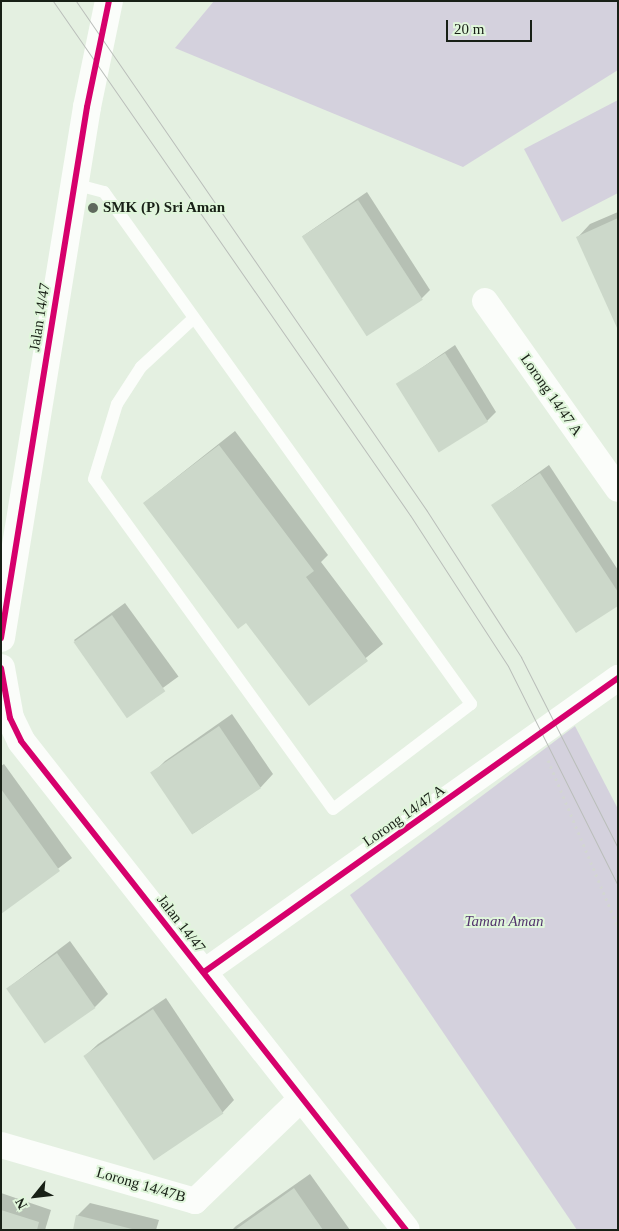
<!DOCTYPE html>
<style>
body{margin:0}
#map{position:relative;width:619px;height:1231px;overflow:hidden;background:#e4f0e1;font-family:"Times New Roman",serif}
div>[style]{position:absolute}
.green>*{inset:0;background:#d4d1dd}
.shadow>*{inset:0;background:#0003;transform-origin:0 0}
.building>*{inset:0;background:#ccd8ca;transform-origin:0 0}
.path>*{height:3px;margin-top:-1.5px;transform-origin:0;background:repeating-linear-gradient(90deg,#d3d6d3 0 2.5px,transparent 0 6.5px)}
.service>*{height:12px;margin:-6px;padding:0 6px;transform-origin:6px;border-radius:6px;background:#fbfdfa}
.minor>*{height:26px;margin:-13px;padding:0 13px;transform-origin:13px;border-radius:13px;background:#fbfdfa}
.tertiary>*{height:28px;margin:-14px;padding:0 14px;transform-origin:14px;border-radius:14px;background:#fbfdfa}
.tram>*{height:1px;margin:-0.5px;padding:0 0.5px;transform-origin:0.5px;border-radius:0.5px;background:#babeba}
.cycleway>*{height:6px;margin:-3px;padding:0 3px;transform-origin:3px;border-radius:3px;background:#d6006c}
.dots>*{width:14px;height:14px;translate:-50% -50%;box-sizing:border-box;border:2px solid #e0f6db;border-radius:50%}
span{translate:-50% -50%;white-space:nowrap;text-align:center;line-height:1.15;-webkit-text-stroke:4px #e0f6db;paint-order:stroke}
.poi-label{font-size:15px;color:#182016;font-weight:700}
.left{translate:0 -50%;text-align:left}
.street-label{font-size:15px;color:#182016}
.park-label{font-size:15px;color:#54356e;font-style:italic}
.frame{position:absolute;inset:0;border:2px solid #182016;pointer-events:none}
.north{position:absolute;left:10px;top:1171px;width:50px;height:50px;-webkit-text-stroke:4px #e0f6db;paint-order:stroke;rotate:241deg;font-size:14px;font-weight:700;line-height:20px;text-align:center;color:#182016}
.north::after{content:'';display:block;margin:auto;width:18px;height:22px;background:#182016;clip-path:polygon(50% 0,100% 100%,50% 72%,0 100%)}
.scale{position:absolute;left:446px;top:20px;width:86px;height:22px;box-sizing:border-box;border:2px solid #182016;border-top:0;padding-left:6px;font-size:15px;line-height:18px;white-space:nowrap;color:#182016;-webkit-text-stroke:4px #e0f6db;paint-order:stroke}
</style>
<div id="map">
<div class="green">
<div style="clip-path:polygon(214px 1px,618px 1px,618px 70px,463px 167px,175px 48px)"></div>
<div style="clip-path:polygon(618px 100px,618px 193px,562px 222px,524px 149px)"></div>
<div style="clip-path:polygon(575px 726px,618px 809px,618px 1230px,577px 1230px,350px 895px)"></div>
</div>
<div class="shadow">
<div style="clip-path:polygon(367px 192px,430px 290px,421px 299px,303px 236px)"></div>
<div style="clip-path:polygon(618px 212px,618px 327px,578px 237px,590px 224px)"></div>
<div style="clip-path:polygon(455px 345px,496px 412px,487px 421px,398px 384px)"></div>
<div style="clip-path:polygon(235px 431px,328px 555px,321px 562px,383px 644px,309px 704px,247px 622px,144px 503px)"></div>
<div style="clip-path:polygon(549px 465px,618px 570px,618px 604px,493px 505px)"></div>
<div style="left:125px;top:603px;width:91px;height:63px;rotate:54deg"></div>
<div style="clip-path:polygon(232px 714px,273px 774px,261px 787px,194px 833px,152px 774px,165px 761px)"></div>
<div style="clip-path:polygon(4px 764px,72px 858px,1px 912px,1px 766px)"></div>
<div style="clip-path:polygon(70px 941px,108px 994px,95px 1007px,8px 988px)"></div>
<div style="clip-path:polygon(166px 998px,234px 1100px,222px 1113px,85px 1056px,98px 1044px)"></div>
<div style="clip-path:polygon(310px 1174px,350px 1230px,232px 1230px,236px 1226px)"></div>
<div style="clip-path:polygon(1px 1193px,51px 1210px,45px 1230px,1px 1230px)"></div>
<div style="clip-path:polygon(90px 1203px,159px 1220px,156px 1230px,74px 1230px,77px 1216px)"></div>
</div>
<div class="building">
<div style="left:358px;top:200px;width:119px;height:67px;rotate:57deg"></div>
<div style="clip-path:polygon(618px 218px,618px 330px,576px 237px)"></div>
<div style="left:445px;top:353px;width:81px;height:58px;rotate:58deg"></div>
<div style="clip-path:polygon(219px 445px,314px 571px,306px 577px,368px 661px,309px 706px,246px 623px,238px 629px,143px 503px)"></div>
<div style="clip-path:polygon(540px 473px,618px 592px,618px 606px,576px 633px,491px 505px)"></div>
<div style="left:112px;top:615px;width:93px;height:47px;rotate:55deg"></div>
<div style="left:219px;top:726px;width:75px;height:83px;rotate:56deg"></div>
<div style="clip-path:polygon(1px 789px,60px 871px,1px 914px)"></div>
<div style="left:57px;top:953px;width:67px;height:62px;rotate:55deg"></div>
<div style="left:153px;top:1009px;width:126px;height:84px;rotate:56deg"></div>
<div style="clip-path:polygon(294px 1188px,323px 1230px,235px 1230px)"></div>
<div style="clip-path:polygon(1px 1210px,39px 1222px,37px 1230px,1px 1230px)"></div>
<div style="clip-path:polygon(76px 1215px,132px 1229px,132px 1230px,73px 1230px)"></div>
</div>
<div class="path">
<div style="left:548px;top:760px;width:181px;rotate:67.3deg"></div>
</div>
<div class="service">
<div style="left:74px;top:184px;width:31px;rotate:15deg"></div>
<div style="left:104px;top:192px;width:630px;rotate:54.37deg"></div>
<div style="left:471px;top:704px;width:173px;rotate:142.7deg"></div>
<div style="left:333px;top:809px;width:407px;rotate:-125.9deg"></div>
<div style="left:94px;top:479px;width:78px;rotate:-73deg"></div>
<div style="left:117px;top:404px;width:44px;rotate:-57deg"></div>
<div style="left:141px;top:367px;width:72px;rotate:-42.8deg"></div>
</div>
<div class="minor">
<div style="left:485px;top:301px;width:230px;rotate:54.7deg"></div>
<div style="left:204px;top:972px;width:508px;rotate:-35.38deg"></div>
<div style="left:1px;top:1145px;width:202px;rotate:16.1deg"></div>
<div style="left:195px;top:1201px;width:149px;rotate:-43.9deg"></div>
</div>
<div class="tertiary">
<div style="left:1px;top:638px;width:538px;rotate:-80.8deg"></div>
<div style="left:87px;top:107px;width:108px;rotate:-78.3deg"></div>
<div style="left:1px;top:668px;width:51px;rotate:79.8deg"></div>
<div style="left:10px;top:718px;width:25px;rotate:64deg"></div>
<div style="left:21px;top:741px;width:622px;rotate:51.79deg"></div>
</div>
<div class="tram">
<div style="left:53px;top:1px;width:626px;rotate:55.22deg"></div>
<div style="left:410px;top:515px;width:180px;rotate:57deg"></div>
<div style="left:508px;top:666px;width:246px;rotate:63.4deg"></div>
<div style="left:76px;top:1px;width:619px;rotate:55.46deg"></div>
<div style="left:427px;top:511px;width:174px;rotate:57.2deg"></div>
<div style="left:521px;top:657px;width:214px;rotate:63.1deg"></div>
</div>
<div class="cycleway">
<div style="left:1px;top:638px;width:538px;rotate:-80.8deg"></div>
<div style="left:87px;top:107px;width:108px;rotate:-78.3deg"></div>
<div style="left:1px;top:668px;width:51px;rotate:79.8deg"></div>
<div style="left:10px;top:718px;width:25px;rotate:64deg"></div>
<div style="left:21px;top:741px;width:622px;rotate:51.79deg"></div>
<div style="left:204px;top:972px;width:508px;rotate:-35.38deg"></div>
</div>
<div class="dots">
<div style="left:93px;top:208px;background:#5f695d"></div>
</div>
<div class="poi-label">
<span class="left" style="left:103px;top:208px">SMK (P) Sri Aman</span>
</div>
<div class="street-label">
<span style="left:40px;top:317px;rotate:-81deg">Jalan 14/47</span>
<span style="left:551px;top:395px;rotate:55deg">Lorong 14/47 A</span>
<span style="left:404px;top:816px;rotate:-35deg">Lorong 14/47 A</span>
<span style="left:181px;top:924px;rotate:52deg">Jalan 14/47</span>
<span style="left:141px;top:1185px;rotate:16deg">Lorong 14/47B</span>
</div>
<div class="park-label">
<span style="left:504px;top:922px">Taman Aman</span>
</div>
<div class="frame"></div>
<div class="north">N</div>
<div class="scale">20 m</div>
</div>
